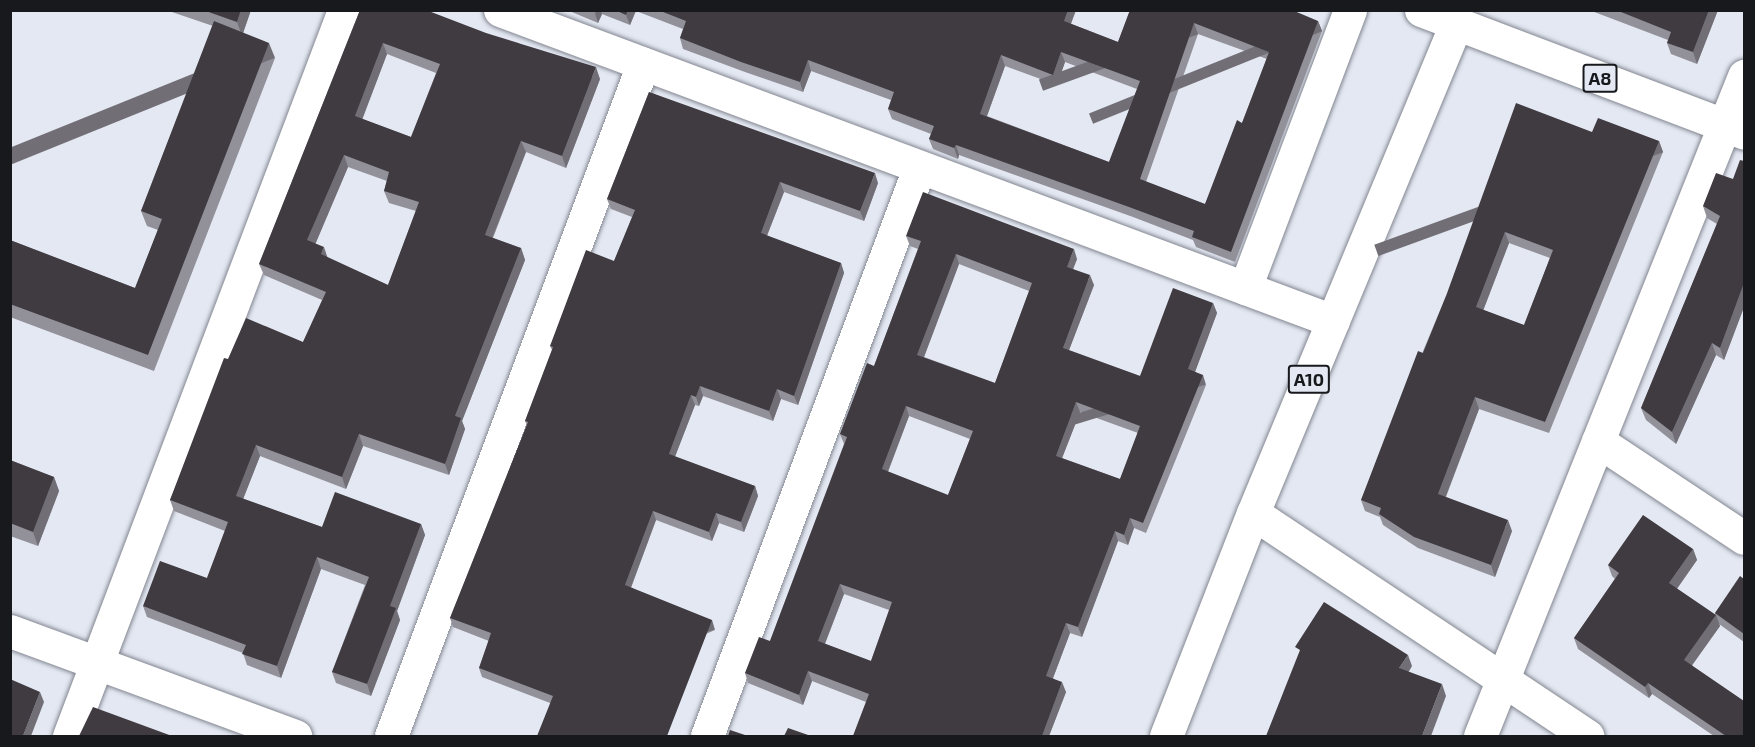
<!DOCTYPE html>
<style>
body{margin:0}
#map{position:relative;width:1755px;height:747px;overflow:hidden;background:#e3e8f2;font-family:"Exo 2",sans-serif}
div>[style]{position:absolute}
.roads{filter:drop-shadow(0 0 2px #828690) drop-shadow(0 0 2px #828690)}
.minor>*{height:33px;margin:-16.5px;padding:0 16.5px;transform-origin:16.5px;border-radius:16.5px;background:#fff}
.major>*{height:33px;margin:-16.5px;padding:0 16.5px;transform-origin:16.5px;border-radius:16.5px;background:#fff}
.wall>*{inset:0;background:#92919a}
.shaded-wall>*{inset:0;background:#716e76;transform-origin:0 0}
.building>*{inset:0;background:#403a41}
span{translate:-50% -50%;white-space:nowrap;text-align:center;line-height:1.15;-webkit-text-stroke:6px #e3e8f2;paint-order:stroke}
.shield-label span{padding:2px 4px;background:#e3e8f2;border:2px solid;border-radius:4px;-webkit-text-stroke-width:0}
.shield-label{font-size:18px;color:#17191c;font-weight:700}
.frame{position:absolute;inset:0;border:12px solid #17191c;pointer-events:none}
</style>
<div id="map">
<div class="roads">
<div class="minor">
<div style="left:500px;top:10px;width:889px;rotate:20.47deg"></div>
<div style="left:1245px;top:288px;width:297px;rotate:-69.3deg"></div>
<div style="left:1598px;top:441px;width:175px;rotate:33.6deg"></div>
<div style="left:1253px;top:513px;width:402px;rotate:33.7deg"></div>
<div style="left:10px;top:631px;width:304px;rotate:20.2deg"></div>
<div style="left:69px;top:736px;width:776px;rotate:-69.25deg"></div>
<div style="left:391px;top:736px;width:718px;rotate:-69.44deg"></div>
<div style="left:707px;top:736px;width:606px;rotate:-69.53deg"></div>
<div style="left:1480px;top:736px;width:711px;rotate:-68.2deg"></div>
</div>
<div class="major">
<div style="left:1421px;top:10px;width:346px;rotate:20.8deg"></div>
<div style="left:1166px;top:736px;width:239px;rotate:-68.7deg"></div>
<div style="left:1253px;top:513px;width:529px;rotate:-67.46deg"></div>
</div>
</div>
<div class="wall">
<div style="clip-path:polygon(166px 10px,251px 10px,243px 33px,275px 58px,154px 371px,10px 317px,10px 240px,135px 288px,158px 230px,147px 226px,141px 211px,213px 26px)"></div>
<div style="clip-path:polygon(evenodd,360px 10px,600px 79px,566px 168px,526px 152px,493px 238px,521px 248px,525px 260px,462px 421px,465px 429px,449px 475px,363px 446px,346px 489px,260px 456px,243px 499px,322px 527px,421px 524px,425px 535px,397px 611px,400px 620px,371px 696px,336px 683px,332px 672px,365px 585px,321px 569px,281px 678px,247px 665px,243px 653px,147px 617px,143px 606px,207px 578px,225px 531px,174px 511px,170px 500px,228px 359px,303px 342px,322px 300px,264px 275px,259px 264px,360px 10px,387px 54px,436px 73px,411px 137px,362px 119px,387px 54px,360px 10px,348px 167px,387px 181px,384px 191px,389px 203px,416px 211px,388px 285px,328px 258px,315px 244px,348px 167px)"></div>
<div style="clip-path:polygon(evenodd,567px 10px,1076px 10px,1071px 24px,1118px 42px,1130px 10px,1318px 21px,1322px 31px,1235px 262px,1196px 247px,1193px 240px,1133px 217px,959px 155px,958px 159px,933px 149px,929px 139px,931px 134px,892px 119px,888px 109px,891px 100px,811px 71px,803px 92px,745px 72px,683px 49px,680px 38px,683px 29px,636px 11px,630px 25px,602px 14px,598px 23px,567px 10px,1198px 34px,1267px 59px,1242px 123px,1205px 204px,1146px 182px,1198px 34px,567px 10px,1065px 62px,1137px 89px,1109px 162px,987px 116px,1005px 66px,1057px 85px,1065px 62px)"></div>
<div style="clip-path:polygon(1589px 10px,1718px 10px,1697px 64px,1671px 54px,1667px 43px,1668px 40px)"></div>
<div style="clip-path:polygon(649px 92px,878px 183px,864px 221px,784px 192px,767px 236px,841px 263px,844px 273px,798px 405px,781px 399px,773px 421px,703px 396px,699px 406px,695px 405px,675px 457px,755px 486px,758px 496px,744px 532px,719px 523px,712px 541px,656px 520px,631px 588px,715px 630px,550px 703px,482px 677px,479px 668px,489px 641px,453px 627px,450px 618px,527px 425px,525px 421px,552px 350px,550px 346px,614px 261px,632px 217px,611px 209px,607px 199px)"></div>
<div style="clip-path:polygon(evenodd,1592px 132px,1659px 141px,1663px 152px,1549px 433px,1479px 409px,1446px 497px,1512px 531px,1495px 577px,1418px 548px,1383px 525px,1380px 517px,1365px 511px,1361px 500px,1446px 296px,1592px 132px,1509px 243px,1550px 258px,1524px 325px,1483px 310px,1509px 243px)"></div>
<div style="clip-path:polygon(1744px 161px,1744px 307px,1724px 360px,1716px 355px,1676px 444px,1646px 420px,1641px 408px,1717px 224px,1707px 218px,1703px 206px,1733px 179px)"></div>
<div style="clip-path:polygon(evenodd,906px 236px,1077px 259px,1073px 269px,1094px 285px,1069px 350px,1140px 376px,1213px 303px,1217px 313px,1195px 372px,1206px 385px,1146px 533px,1134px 528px,1128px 545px,1118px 541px,1082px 637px,1070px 633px,1053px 678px,1066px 692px,1049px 736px,853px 736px,866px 702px,812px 681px,803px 705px,748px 683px,745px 673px,770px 641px,844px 444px,840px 434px,874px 366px,918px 249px,910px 246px,906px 236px,959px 264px,1029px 291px,995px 383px,924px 357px,959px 264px,906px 236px,1080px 412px,1138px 433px,1120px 479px,1062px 458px,1080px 412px,906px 236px,909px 416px,970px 439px,948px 495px,888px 472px,909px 416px,906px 236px,844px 594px,889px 610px,871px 661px,825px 644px,844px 594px)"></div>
<div style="clip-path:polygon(10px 460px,54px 477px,59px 491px,38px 546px,10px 536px)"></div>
<div style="clip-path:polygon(1693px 549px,1697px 560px,1677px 589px,1715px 615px,1715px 613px,1744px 579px,1744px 642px,1719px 624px,1720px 626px,1692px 665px,1744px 736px,1714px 736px,1652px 694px,1649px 698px,1578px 649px,1574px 638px,1615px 579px,1612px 576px,1608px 565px)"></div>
</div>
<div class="shaded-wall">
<div style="clip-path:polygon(241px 10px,251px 10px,242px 36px,237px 22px)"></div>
<div style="clip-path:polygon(596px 10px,600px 10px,602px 14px,598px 23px,595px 13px)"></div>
<div style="clip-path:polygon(628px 10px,636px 10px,630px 25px,626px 15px)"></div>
<div style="clip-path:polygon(1068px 10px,1076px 10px,1068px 31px,1064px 21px)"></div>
<div style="clip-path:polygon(1709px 10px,1718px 10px,1697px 64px,1693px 52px)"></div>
<div style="left:1318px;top:21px;width:11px;height:247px;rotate:68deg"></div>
<div style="left:1194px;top:23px;width:12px;height:165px;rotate:70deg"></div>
<div style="left:269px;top:43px;width:16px;height:335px;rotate:68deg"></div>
<div style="clip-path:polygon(383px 43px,387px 54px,359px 128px,355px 116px)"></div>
<div style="clip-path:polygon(1061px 52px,1065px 62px,1057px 85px,1053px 75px)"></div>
<div style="clip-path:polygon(1001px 55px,1005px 66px,984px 124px,980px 114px)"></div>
<div style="clip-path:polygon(808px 60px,811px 71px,803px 92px,800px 82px)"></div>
<div style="clip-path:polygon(596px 67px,600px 79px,566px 168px,562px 156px)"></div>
<div style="clip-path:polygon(521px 141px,526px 152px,489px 246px,485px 235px)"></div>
<div style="left:1659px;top:141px;width:12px;height:303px;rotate:70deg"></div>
<div style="clip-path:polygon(956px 145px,959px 155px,958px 159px,954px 148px)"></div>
<div style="clip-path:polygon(344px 155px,348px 167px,312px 252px,307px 240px)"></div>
<div style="clip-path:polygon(875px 173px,878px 183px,864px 221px,860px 211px)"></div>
<div style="clip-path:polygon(780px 182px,784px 192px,764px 243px,761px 233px)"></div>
<div style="clip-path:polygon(1505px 232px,1509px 243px,1480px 319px,1476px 307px)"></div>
<div style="clip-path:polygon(324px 247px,328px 259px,321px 254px)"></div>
<div style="clip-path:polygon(521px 248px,525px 260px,462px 421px,465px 429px,449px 475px,445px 464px,455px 416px)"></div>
<div style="clip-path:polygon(1074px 249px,1077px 259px,1070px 277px,1067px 267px)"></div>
<div style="clip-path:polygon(956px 254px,959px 264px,921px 365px,917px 355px)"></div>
<div style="clip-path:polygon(841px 263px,844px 273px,798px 405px,794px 396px)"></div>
<div style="clip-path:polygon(1090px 275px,1094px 285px,1066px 358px,1063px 348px)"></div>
<div style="clip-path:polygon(1744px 283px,1744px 307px,1724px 360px,1720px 348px)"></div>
<div style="clip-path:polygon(1213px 303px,1217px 313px,1192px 380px,1188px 369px)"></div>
<div style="clip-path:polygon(1712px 343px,1716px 355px,1676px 444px,1672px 432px)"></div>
<div style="left:1203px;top:375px;width:10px;height:160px;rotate:73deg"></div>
<div style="clip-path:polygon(700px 386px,703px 396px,699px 406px,696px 397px)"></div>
<div style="clip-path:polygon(777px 389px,781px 399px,773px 421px,769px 411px)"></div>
<div style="clip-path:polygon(691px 395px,695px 405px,672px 464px,669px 454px)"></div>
<div style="clip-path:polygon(1475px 397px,1479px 409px,1442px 506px,1438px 494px)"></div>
<div style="clip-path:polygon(1076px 402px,1080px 412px,1059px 466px,1056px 456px)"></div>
<div style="clip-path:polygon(906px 406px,909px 416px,885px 479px,882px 469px)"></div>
<div style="clip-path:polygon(359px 434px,363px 446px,346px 489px,342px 477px)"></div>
<div style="clip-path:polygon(256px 445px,260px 456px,240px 507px,236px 496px)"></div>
<div style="clip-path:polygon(54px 477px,59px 491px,38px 546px,33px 532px)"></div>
<div style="clip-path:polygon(755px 486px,758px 496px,744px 532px,741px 522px)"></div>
<div style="clip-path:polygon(653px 511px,656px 520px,628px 595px,625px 585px)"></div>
<div style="clip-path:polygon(716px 513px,719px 523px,712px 541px,709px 532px)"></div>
<div style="clip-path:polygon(1130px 518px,1134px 528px,1128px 545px,1124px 535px)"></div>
<div style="clip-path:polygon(1508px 520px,1512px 531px,1495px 577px,1491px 565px)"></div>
<div style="clip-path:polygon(421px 524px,425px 535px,397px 611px,400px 620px,371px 696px,367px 684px,390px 606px)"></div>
<div style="clip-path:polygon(1115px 531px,1118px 541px,1082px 637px,1078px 627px)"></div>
<div style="clip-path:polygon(1693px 549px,1697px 560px,1673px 594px,1669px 583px)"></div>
<div style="clip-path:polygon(317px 557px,321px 569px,281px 678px,277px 666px)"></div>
<div style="clip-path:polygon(840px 584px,844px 594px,822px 651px,818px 641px)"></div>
<div style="clip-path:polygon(1716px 615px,1720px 626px,1688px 671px,1684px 660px)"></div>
<div style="left:712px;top:620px;width:10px;height:124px;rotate:73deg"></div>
<div style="clip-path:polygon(1066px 623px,1070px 633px,1050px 686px,1046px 676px)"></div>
<div style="clip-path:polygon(1408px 655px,1412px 666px,1404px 680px,1399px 668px)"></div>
<div style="clip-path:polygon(808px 671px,812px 681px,803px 705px,799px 695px)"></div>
<div style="clip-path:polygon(1062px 682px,1066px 692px,1049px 736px,1042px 736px)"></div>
<div style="clip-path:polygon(1648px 683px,1652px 694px,1649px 698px,1645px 687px)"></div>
<div style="clip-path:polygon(1442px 684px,1446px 696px,1431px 736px,1422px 736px)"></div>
<div style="clip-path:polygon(40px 692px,44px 702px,31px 736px,23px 736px)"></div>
</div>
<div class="building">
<div style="clip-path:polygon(203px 10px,241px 10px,237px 22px)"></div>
<div style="clip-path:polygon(evenodd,360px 10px,426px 10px,486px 33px,596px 67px,562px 156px,521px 141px,485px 235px,521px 248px,455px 416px,461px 418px,445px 464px,359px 434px,342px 477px,256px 445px,236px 496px,322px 527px,335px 492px,421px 524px,390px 606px,396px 608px,367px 684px,332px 672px,369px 577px,317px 557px,277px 666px,242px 654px,246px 645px,143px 606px,160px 561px,207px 578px,228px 522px,170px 500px,224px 358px,228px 359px,246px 318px,303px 342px,326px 292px,259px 264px,360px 10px,383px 43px,440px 64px,411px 137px,355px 116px,383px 43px,360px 10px,344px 155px,389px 172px,384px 191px,419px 202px,388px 285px,321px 254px,324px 247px,307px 240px,344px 155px)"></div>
<div style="clip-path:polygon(615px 10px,628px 10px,626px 15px)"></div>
<div style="clip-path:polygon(evenodd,658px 10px,1068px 10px,1064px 21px,1118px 42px,1130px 10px,1292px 10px,1318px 21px,1231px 252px,1192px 237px,1194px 231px,1129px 207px,956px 145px,954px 148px,929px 139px,934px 126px,888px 109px,894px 92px,808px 60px,800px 82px,741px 62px,680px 38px,686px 21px,658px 10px,1194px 23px,1269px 52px,1242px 123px,1237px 120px,1205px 204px,1140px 179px,1194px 23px,658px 10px,1061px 52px,1140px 81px,1109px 162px,980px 114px,1001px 55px,1053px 75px,1061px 52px)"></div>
<div style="clip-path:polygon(1616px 10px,1709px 10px,1693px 52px,1667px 43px,1671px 32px)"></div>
<div style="clip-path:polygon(214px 21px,269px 43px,148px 355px,10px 304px,10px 240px,135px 288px,162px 219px,141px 211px)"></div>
<div style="clip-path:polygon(649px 92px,875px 173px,860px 211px,780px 182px,761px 233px,841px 263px,794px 396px,777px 389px,769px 411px,700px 386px,696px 397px,691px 395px,669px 454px,755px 486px,741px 522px,716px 513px,709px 532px,653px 511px,625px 585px,712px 620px,667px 736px,537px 736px,553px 696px,479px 668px,491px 633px,450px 618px,528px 422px,525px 421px,553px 347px,550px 346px,586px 250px,614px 261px,635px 210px,607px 199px)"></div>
<div style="clip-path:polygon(evenodd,1516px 103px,1592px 132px,1598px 118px,1659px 141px,1545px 422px,1475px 397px,1438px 494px,1508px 520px,1491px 565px,1414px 537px,1379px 514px,1381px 508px,1361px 500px,1418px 351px,1423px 353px,1446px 296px,1516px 103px,1505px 232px,1553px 250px,1524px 325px,1476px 307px,1505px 232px)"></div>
<div style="clip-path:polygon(1740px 160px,1744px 161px,1744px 283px,1720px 348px,1712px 343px,1672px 432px,1641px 408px,1720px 216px,1703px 206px,1716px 173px,1733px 179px)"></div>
<div style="clip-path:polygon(evenodd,923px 192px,1074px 249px,1067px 267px,1090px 275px,1063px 348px,1140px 376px,1173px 288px,1213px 303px,1188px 369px,1203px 375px,1143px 523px,1130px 518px,1124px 535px,1115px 531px,1078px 627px,1066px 623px,1046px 676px,1062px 682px,1042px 736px,853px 736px,869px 694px,808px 671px,799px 695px,745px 673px,759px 637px,770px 641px,847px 437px,840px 434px,867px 363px,874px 366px,921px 241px,906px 236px,923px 192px,956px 254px,1032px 283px,995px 383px,917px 355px,956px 254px,923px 192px,1076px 402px,1140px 426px,1120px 479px,1056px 456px,1076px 402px,923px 192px,906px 406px,973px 431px,948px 495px,882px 469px,906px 406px,923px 192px,840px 584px,892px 602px,871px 661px,818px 641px,840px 584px)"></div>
<div style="clip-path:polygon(10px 460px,54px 477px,33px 532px,10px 523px)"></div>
<div style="clip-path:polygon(1643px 515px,1693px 549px,1669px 583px,1716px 615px,1684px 660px,1744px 701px,1744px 736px,1726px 736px,1648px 683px,1645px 687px,1574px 638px,1619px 573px,1608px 565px)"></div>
<div style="clip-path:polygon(1740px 576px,1744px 579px,1744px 634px,1715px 613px)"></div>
<div style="clip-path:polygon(1324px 602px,1408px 655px,1399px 668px,1442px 684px,1422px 736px,1266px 736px,1300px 650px,1295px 647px)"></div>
<div style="clip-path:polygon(10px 679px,40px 692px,23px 736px,10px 736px)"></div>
<div style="clip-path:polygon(93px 707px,172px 736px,79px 736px)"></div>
<div style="clip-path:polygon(788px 728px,811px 736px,784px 736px)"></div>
<div style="clip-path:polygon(730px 730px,748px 736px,728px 736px)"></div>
</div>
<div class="shield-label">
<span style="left:1600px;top:78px">A8</span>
<span style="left:1309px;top:379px">A10</span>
</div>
<div class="frame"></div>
</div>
